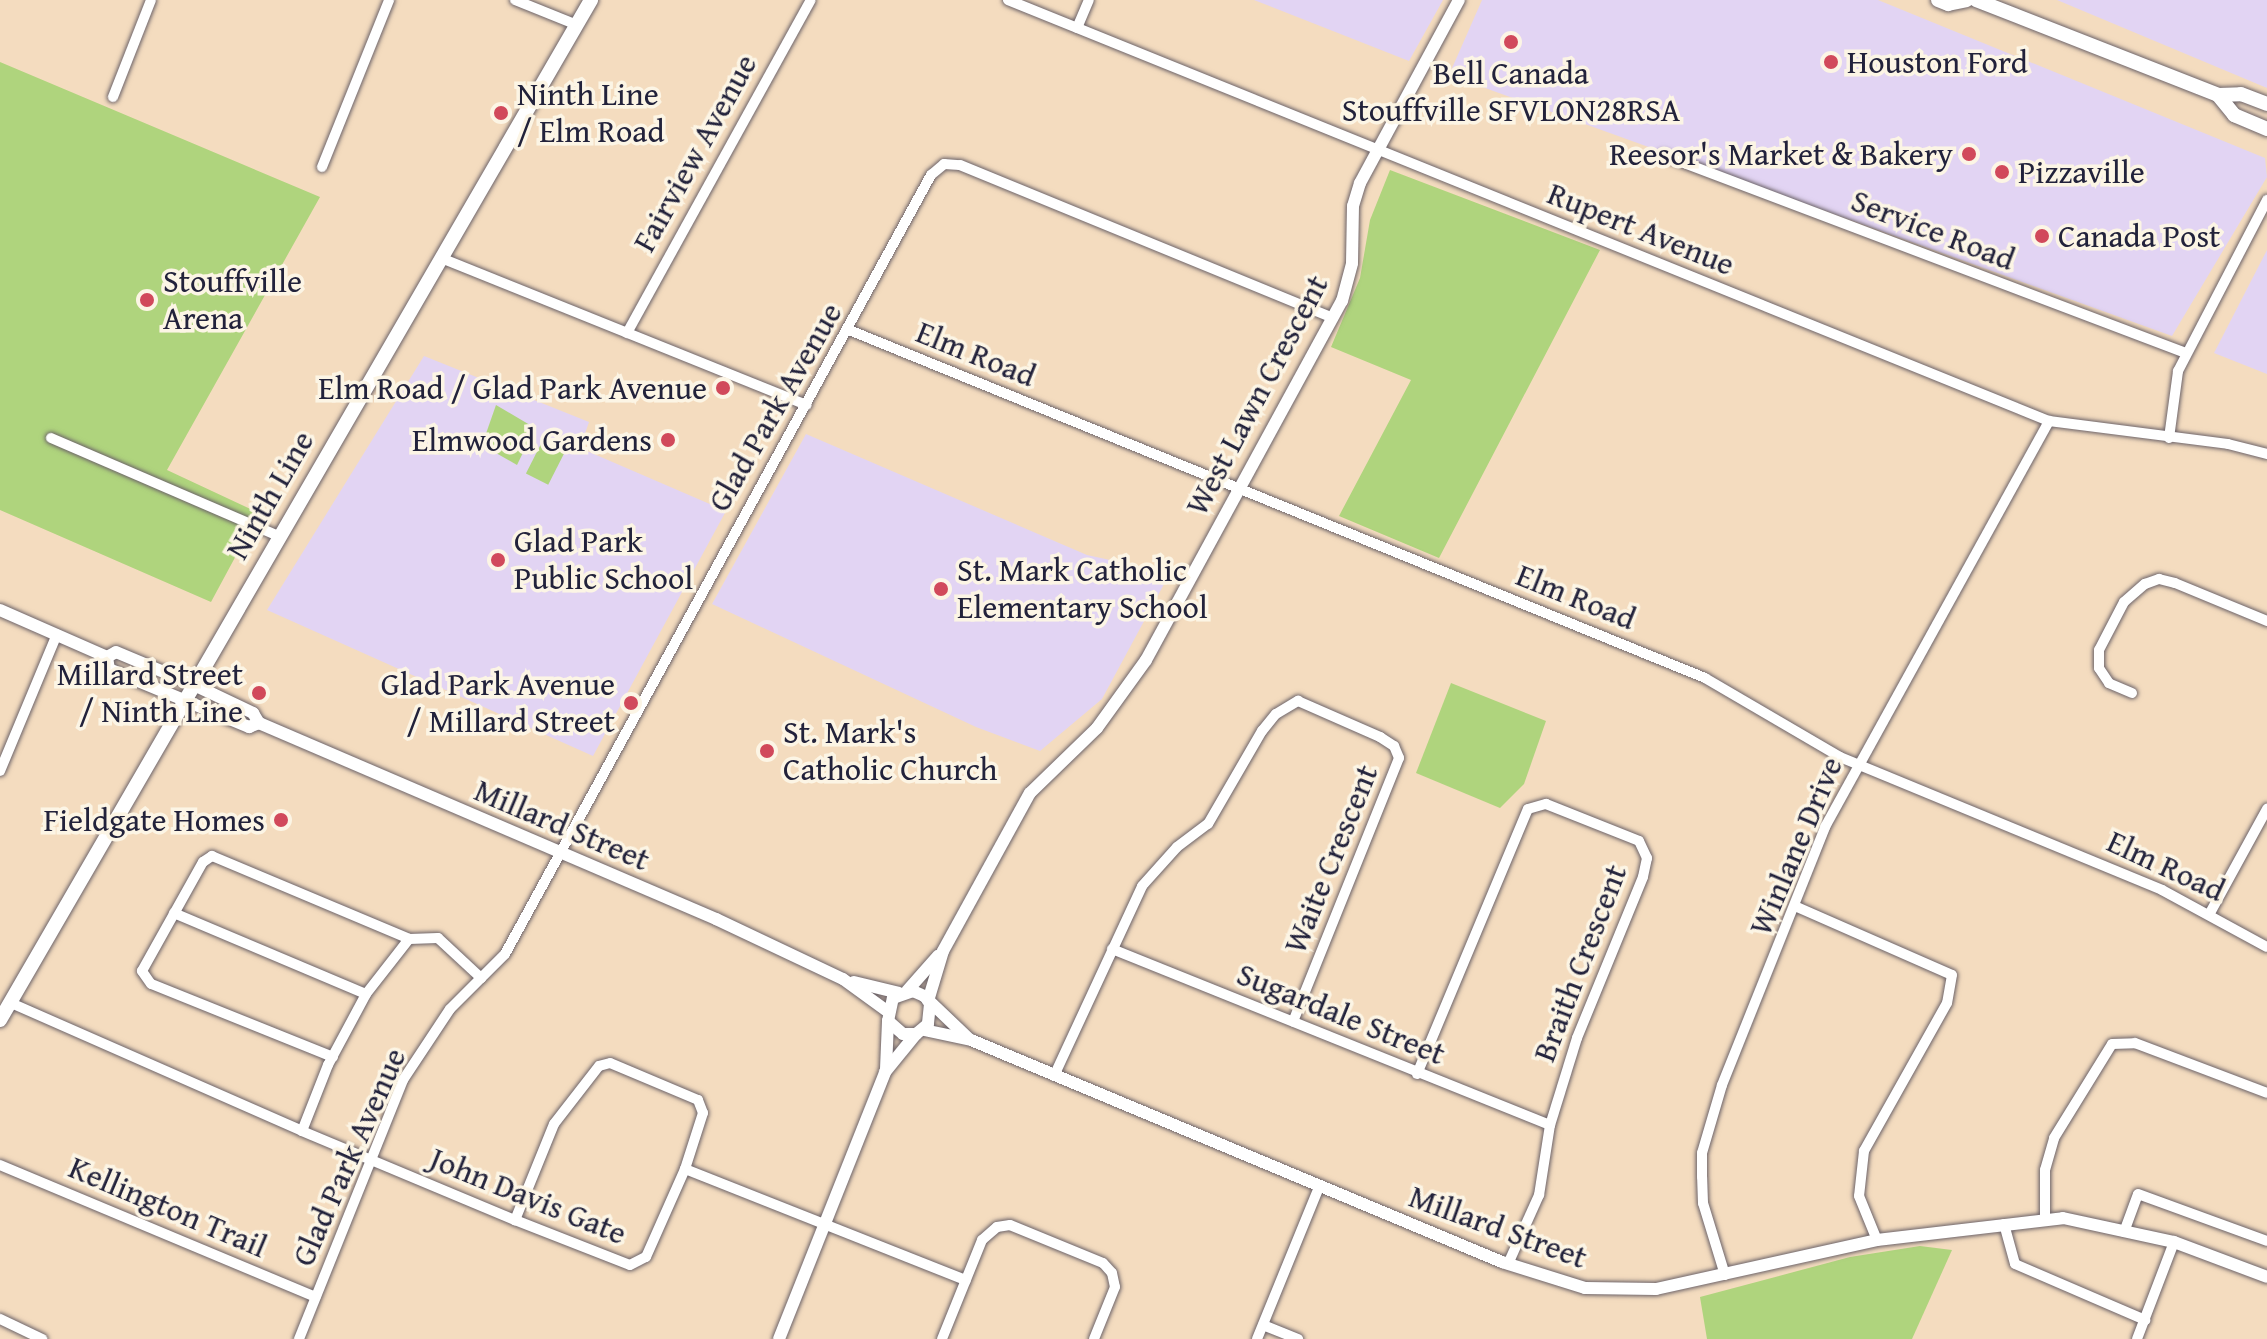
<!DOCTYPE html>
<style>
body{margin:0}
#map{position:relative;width:2267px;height:1339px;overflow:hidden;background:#f4dcbf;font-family:"Gentium Book Plus",serif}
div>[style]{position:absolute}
.built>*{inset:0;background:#e2d4f3}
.green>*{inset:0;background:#afd47d;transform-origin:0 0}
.roads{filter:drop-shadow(0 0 2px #6c6369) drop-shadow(0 0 2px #6c6369)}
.minor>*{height:10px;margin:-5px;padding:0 5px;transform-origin:5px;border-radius:5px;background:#fff}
.tertiary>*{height:12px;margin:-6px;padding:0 6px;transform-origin:6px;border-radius:6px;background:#fff}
.secondary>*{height:14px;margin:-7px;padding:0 7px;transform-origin:7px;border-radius:7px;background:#fff}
.dots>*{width:22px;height:22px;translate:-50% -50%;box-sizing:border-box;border:4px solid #fcf5e5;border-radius:50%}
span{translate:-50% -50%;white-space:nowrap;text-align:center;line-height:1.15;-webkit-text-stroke:7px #fcf5e5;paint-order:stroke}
.poi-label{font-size:32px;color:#22223b}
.left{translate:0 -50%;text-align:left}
.right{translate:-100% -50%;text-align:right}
.street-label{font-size:32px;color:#22223b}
</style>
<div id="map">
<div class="built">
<div style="clip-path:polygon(1254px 0,1443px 0,1409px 61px)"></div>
<div style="clip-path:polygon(1482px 0,1878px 0,2265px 158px,2267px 177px,2172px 336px,1449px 75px)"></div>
<div style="clip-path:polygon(2057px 0,2267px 0,2267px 88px)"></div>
<div style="clip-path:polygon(2267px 250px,2267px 374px,2214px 353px)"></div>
<div style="clip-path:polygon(424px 356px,589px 422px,580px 448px,726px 511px,593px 756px,267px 610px)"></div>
<div style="clip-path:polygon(806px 434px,1087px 555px,1170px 573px,1102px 699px,1040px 751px,976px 727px,712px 604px)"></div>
</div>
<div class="green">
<div style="clip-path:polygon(0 62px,320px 197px,167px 470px,259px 513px,211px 602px,0 510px)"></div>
<div style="clip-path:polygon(1390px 170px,1600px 250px,1439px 558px,1339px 516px,1411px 380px,1331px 347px,1360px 278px,1370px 220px)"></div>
<div style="clip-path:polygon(496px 405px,535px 428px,517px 465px,482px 445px)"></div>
<div style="left:545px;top:436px;width:25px;height:42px;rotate:27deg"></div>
<div style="clip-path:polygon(1451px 683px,1546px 721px,1524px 784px,1500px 808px,1416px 773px)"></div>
<div style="clip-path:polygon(1920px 1246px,1952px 1250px,1912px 1339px,1707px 1339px,1700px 1297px,1850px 1257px)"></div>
</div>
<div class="roads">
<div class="minor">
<div style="left:515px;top:0;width:67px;rotate:22deg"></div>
<div style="left:1008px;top:0;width:1123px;rotate:22.02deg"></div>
<div style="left:2049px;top:421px;width:180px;rotate:7.3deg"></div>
<div style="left:2228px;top:444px;width:40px;rotate:14.4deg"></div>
<div style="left:1077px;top:28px;width:30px;rotate:-67deg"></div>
<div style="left:113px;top:97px;width:104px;rotate:-68.6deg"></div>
<div style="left:1663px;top:155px;width:559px;rotate:20.74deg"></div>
<div style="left:322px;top:167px;width:180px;rotate:-68.1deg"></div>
<div style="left:441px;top:258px;width:394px;rotate:21.9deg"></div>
<div style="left:849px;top:330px;width:924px;rotate:22.12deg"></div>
<div style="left:1705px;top:678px;width:156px;rotate:30.3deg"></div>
<div style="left:1840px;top:757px;width:348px;rotate:22.4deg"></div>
<div style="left:2162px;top:890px;width:119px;rotate:28.5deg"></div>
<div style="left:627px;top:333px;width:380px;rotate:-61.1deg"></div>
<div style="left:51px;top:438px;width:248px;rotate:23.3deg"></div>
<div style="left:2169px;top:438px;width:68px;rotate:-82.3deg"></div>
<div style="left:2178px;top:371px;width:193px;rotate:-62.5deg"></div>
<div style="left:2132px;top:693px;width:25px;rotate:-157deg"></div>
<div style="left:2109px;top:683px;width:18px;rotate:-124deg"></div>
<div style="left:2099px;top:668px;width:18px;rotate:-90deg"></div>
<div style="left:2099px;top:650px;width:54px;rotate:-62.5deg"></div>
<div style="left:2124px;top:602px;width:28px;rotate:-41deg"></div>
<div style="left:2145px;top:584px;width:15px;rotate:-20deg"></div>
<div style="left:2159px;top:579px;width:16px;rotate:14deg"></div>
<div style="left:2175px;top:583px;width:100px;rotate:22.4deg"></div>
<div style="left:0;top:771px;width:148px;rotate:-67.4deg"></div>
<div style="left:1797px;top:907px;width:169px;rotate:23.7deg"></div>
<div style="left:1952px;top:975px;width:28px;rotate:100deg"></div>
<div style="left:1947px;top:1003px;width:170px;rotate:119.3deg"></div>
<div style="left:1864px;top:1151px;width:45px;rotate:96.3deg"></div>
<div style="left:1859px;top:1196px;width:48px;rotate:67.8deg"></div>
<div style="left:174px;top:913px;width:208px;rotate:22.9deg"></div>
<div style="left:2210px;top:913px;width:119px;rotate:-61.3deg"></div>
<div style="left:1112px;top:949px;width:472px;rotate:21.9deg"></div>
<div style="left:11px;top:1003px;width:318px;rotate:23.7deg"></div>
<div style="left:302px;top:1131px;width:231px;rotate:22.7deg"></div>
<div style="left:515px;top:1220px;width:123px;rotate:21.4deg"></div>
<div style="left:630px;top:1265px;width:18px;rotate:-27deg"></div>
<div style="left:646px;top:1257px;width:96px;rotate:-66.1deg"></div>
<div style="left:685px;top:1169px;width:59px;rotate:-72.2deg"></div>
<div style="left:703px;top:1113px;width:14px;rotate:-111deg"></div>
<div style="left:698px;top:1100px;width:95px;rotate:-157.2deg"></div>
<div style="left:610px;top:1063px;width:11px;rotate:165deg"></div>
<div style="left:599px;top:1066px;width:73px;rotate:127.8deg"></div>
<div style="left:554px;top:1124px;width:104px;rotate:112.1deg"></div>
<div style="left:333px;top:1057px;width:196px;rotate:-158.1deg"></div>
<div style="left:151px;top:984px;width:16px;rotate:-125deg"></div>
<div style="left:142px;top:971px;width:125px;rotate:-60.8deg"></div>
<div style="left:203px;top:862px;width:11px;rotate:-34deg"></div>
<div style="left:212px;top:856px;width:214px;rotate:22.8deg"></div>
<div style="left:1417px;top:1074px;width:287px;rotate:-67.3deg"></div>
<div style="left:1528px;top:809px;width:19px;rotate:-16deg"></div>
<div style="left:1546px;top:804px;width:100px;rotate:21.7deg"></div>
<div style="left:1639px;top:841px;width:19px;rotate:65deg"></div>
<div style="left:1647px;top:858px;width:19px;rotate:102deg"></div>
<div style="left:1643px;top:877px;width:174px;rotate:112.3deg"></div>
<div style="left:1577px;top:1038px;width:91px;rotate:107.2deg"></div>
<div style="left:1550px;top:1125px;width:71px;rotate:98.9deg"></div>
<div style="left:1539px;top:1195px;width:76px;rotate:114.2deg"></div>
<div style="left:1054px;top:1076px;width:209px;rotate:-65.1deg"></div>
<div style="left:1142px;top:886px;width:52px;rotate:-48.1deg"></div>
<div style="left:1177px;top:847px;width:39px;rotate:-37deg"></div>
<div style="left:1208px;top:824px;width:108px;rotate:-59.9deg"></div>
<div style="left:1262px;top:731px;width:22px;rotate:-51deg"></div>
<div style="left:1276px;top:714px;width:26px;rotate:-31deg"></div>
<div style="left:1298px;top:701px;width:90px;rotate:23.7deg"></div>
<div style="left:1380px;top:737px;width:17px;rotate:33deg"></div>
<div style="left:1394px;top:746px;width:13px;rotate:67deg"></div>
<div style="left:1399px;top:758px;width:284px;rotate:111.9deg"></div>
<div style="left:302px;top:1131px;width:71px;rotate:-68.5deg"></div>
<div style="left:328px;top:1065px;width:81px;rotate:-61.8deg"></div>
<div style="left:366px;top:994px;width:70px;rotate:-52deg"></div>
<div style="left:409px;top:939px;width:29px;rotate:-2deg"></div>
<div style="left:438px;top:938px;width:59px;rotate:42.9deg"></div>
<div style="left:0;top:1165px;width:342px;rotate:22.7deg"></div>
<div style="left:685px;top:1169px;width:302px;rotate:21.6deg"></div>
<div style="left:2045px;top:1221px;width:51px;rotate:-90deg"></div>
<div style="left:2045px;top:1170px;width:33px;rotate:-74deg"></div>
<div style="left:2054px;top:1138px;width:110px;rotate:-58.3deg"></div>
<div style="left:2112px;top:1044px;width:23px;rotate:-2deg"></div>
<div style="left:2135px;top:1043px;width:141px;rotate:20.7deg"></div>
<div style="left:2004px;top:1224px;width:41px;rotate:74.6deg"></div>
<div style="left:2015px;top:1264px;width:142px;rotate:23.3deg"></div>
<div style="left:2124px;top:1232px;width:40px;rotate:-69.8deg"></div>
<div style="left:2138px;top:1194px;width:137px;rotate:20deg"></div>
<div style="left:1725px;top:1275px;width:75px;rotate:-107deg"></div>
<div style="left:1703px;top:1203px;width:26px;rotate:-92deg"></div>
<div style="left:1702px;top:1177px;width:24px;rotate:-90deg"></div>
<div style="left:1702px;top:1153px;width:71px;rotate:-73.6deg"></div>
<div style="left:1722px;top:1085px;width:278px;rotate:-68.2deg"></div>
<div style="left:1825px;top:827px;width:464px;rotate:-61.1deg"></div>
<div style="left:0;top:1319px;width:47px;rotate:25.5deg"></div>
<div style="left:1263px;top:1325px;width:38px;rotate:22deg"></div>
<div style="left:299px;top:1339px;width:279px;rotate:-68.1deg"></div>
<div style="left:403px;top:1080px;width:85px;rotate:-56.5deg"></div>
<div style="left:450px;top:1009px;width:78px;rotate:-45deg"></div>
<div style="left:505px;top:954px;width:888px;rotate:-61.33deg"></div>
<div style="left:931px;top:175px;width:17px;rotate:-40deg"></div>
<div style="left:944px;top:164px;width:16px;rotate:4deg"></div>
<div style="left:960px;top:165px;width:403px;rotate:22.3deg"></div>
<div style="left:942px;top:1339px;width:107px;rotate:-68deg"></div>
<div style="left:982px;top:1240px;width:20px;rotate:-41deg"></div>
<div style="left:997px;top:1227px;width:13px;rotate:-9deg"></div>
<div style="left:1010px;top:1225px;width:100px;rotate:22.2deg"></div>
<div style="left:1103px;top:1263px;width:13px;rotate:48deg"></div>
<div style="left:1112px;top:1273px;width:14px;rotate:78deg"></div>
<div style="left:1115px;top:1287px;width:56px;rotate:112deg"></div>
<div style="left:1257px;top:1339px;width:166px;rotate:-67.8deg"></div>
<div style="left:2137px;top:1339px;width:104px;rotate:-69.1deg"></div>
</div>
<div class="tertiary">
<div style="left:0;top:610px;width:117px;rotate:23.7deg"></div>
<div style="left:107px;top:657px;width:10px;rotate:-29deg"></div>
<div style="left:116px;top:652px;width:82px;rotate:22.8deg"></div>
<div style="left:192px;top:684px;width:68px;rotate:25.4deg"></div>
<div style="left:253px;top:713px;width:12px;rotate:59deg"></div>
<div style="left:259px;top:723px;width:497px;rotate:23.2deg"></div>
<div style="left:716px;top:919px;width:140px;rotate:25.3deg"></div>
<div style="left:843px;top:979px;width:54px;rotate:36deg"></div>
<div style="left:107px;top:657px;width:12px;rotate:81deg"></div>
<div style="left:109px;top:669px;width:152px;rotate:22.5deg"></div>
<div style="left:249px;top:727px;width:11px;rotate:-22deg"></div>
<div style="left:854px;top:982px;width:46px;rotate:13.7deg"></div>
<div style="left:907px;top:991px;width:47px;rotate:-48.5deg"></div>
<div style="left:928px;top:1001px;width:52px;rotate:-73.3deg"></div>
<div style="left:943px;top:951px;width:180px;rotate:-61.2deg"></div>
<div style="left:1030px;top:793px;width:93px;rotate:-44.1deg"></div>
<div style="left:1097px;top:728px;width:84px;rotate:-54.2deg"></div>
<div style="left:1146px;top:660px;width:409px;rotate:-61.4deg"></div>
<div style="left:1342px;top:301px;width:39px;rotate:-75deg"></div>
<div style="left:1352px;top:263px;width:57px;rotate:-89deg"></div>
<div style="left:1353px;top:206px;width:24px;rotate:-73deg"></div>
<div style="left:1360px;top:183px;width:208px;rotate:-61.6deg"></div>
<div style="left:930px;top:1004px;width:20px;rotate:96deg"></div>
<div style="left:928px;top:1024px;width:16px;rotate:140deg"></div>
<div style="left:916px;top:1034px;width:13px;rotate:180deg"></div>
<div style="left:903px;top:1034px;width:20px;rotate:-139deg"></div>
<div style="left:888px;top:1021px;width:24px;rotate:-78deg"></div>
<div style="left:893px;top:998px;width:21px;rotate:-19deg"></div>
<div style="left:913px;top:991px;width:12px;rotate:24deg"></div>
<div style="left:924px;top:996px;width:61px;rotate:43.7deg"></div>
<div style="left:924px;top:1030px;width:48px;rotate:12deg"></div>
<div style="left:971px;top:1040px;width:576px;rotate:22.69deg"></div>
<div style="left:1502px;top:1262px;width:87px;rotate:17.4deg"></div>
<div style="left:1585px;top:1288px;width:71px;rotate:0.8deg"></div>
<div style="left:1656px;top:1289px;width:226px;rotate:-12.5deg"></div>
<div style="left:1877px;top:1240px;width:187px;rotate:-6.7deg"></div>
<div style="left:2063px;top:1218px;width:114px;rotate:12.2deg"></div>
<div style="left:2174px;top:1242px;width:99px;rotate:20.6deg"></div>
<div style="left:886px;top:1069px;width:48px;rotate:-87.6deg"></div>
<div style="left:779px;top:1339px;width:287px;rotate:-68.3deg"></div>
<div style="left:885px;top:1072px;width:49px;rotate:-50.8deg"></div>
</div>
<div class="secondary">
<div style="left:1938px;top:0;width:11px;rotate:22deg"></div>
<div style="left:1948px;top:4px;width:19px;rotate:-12deg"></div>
<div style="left:1976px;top:0;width:260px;rotate:21.4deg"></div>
<div style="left:2218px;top:95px;width:23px;rotate:-2deg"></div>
<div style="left:2241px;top:94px;width:28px;rotate:21deg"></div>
<div style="left:2218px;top:95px;width:26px;rotate:51deg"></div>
<div style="left:2234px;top:115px;width:36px;rotate:23deg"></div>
<div style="left:0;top:1020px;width:1179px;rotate:-59.91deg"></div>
</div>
</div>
<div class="dots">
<div style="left:1511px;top:42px;background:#d1495b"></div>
<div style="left:1831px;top:62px;background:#d1495b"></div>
<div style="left:501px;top:113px;background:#d1495b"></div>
<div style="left:1969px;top:154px;background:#d1495b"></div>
<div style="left:2002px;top:172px;background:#d1495b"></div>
<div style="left:2042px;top:236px;background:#d1495b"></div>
<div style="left:147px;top:300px;background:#d1495b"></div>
<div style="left:723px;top:388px;background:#d1495b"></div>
<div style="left:668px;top:440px;background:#d1495b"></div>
<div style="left:498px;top:560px;background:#d1495b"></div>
<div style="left:941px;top:589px;background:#d1495b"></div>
<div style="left:259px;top:693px;background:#d1495b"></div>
<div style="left:631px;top:703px;background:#d1495b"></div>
<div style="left:767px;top:751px;background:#d1495b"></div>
<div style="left:281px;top:820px;background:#d1495b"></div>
</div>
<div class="poi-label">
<span class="left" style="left:1847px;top:62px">Houston Ford</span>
<span style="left:1511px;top:92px">Bell Canada<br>Stouffville SFVLON28RSA</span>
<span class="left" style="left:517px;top:113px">Ninth Line<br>/ Elm Road</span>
<span class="right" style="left:1953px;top:154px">Reesor's Market &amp; Bakery</span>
<span class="left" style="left:2018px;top:172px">Pizzaville</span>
<span class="left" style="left:2058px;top:236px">Canada Post</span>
<span class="left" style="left:163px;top:300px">Stouffville<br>Arena</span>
<span class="right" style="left:707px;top:388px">Elm Road / Glad Park Avenue</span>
<span class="right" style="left:652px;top:440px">Elmwood Gardens</span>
<span class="left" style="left:514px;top:560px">Glad Park<br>Public School</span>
<span class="left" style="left:957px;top:589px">St. Mark Catholic<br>Elementary School</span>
<span class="right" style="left:243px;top:693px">Millard Street<br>/ Ninth Line</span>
<span class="right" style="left:615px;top:703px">Glad Park Avenue<br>/ Millard Street</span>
<span class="left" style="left:783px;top:751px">St. Mark's<br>Catholic Church</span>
<span class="right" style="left:265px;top:820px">Fieldgate Homes</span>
</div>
<div class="street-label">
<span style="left:695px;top:153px;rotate:-61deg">Fairview Avenue</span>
<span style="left:1641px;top:229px;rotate:22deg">Rupert Avenue</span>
<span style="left:1933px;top:230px;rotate:21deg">Service Road</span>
<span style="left:976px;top:354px;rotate:22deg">Elm Road</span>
<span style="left:1257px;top:395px;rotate:-62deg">West Lawn Crescent</span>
<span style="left:775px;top:407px;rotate:-60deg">Glad Park Avenue</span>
<span style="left:270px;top:495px;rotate:-60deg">Ninth Line</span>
<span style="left:1576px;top:597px;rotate:22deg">Elm Road</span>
<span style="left:562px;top:825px;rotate:23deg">Millard Street</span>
<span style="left:1796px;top:846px;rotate:-67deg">Winlane Drive</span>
<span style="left:1331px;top:859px;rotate:-68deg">Waite Crescent</span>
<span style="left:2166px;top:866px;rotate:25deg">Elm Road</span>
<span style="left:1580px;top:963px;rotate:-69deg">Braith Crescent</span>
<span style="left:1341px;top:1014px;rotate:22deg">Sugardale Street</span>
<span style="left:349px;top:1157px;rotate:-66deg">Glad Park Avenue</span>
<span style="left:528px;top:1196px;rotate:22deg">John Davis Gate</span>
<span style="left:168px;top:1207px;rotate:23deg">Kellington Trail</span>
<span style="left:1498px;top:1227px;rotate:20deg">Millard Street</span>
</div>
</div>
